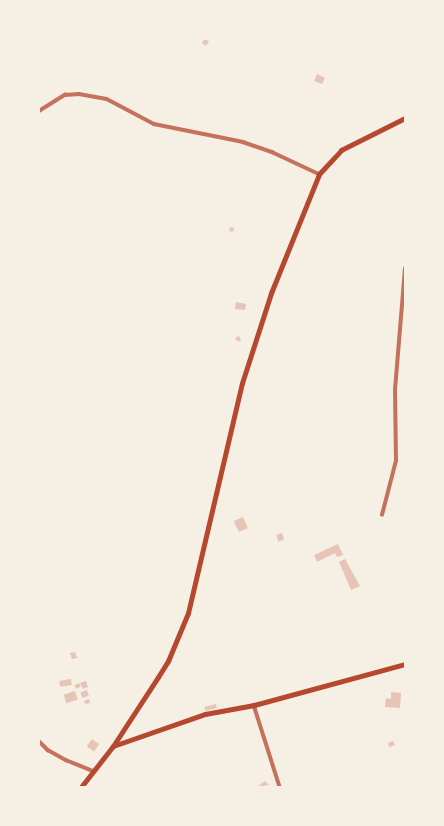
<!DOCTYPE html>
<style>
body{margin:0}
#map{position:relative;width:444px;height:826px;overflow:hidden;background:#f6efe4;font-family:"Titillium Web",sans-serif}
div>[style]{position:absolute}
.building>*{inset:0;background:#e6c5b7;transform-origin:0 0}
.minor>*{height:3.5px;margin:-1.75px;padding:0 1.75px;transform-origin:1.75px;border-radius:1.75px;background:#c5725c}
.secondary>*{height:5px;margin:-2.5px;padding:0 2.5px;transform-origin:2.5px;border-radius:2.5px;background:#b5482f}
span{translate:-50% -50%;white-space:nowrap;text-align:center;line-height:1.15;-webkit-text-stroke:3.5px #f6efe4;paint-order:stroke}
.frame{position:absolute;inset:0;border:40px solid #f6efe4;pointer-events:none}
</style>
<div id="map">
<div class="building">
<div style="clip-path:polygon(204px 39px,209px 41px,206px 46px,202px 43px)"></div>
<div style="clip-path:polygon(317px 74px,325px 78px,322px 84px,314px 81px)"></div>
<div style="left:233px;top:227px;width:4px;height:4px;rotate:76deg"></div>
<div style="clip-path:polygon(236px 302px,246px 304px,245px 310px,235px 309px)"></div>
<div style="clip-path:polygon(239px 336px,241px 340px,238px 342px,235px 338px)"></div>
<div style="left:243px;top:517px;width:12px;height:10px;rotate:66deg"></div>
<div style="left:282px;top:533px;width:7px;height:6px;rotate:74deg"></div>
<div style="clip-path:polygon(338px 544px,343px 555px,337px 557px,335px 553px,317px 562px,314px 555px)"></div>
<div style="clip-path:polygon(345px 559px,360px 586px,351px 590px,339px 562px)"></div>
<div style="clip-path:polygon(75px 652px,77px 658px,72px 659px,70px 653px)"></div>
<div style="left:71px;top:679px;width:6px;height:12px;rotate:81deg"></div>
<div style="clip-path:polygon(86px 681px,88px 687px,83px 689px,80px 683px)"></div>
<div style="left:79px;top:683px;width:4px;height:5px;rotate:63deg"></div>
<div style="left:87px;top:690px;width:6px;height:7px;rotate:72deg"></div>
<div style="left:75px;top:691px;width:9px;height:12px;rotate:72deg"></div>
<div style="clip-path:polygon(391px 692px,401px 693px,400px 708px,385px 707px,386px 698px,391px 699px)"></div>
<div style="clip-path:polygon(89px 699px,90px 703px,85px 704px,84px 701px)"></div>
<div style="left:216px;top:704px;width:4px;height:12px;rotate:76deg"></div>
<div style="left:92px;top:739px;width:9px;height:9px;rotate:36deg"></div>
<div style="clip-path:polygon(393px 741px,395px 745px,389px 747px,388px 743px)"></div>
<div style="clip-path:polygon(265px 781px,269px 785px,257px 787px)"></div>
</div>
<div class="minor">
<div style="left:39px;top:111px;width:31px;rotate:-32deg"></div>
<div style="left:65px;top:95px;width:14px;rotate:-4deg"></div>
<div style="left:79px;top:94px;width:28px;rotate:10deg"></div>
<div style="left:107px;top:99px;width:53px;rotate:28deg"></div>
<div style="left:154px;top:124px;width:91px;rotate:11.4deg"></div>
<div style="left:243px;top:142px;width:31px;rotate:19deg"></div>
<div style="left:272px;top:152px;width:52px;rotate:25.1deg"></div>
<div style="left:382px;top:515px;width:56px;rotate:-75.5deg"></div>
<div style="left:396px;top:461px;width:71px;rotate:-90.8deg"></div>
<div style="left:395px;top:390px;width:122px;rotate:-85.3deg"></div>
<div style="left:254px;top:705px;width:86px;rotate:72.4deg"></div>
<div style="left:39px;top:741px;width:13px;rotate:45deg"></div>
<div style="left:48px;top:750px;width:21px;rotate:29deg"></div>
<div style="left:66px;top:760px;width:29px;rotate:22deg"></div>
</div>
<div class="secondary">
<div style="left:113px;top:746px;width:97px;rotate:-19.2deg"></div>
<div style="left:205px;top:714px;width:50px;rotate:-10.4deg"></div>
<div style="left:254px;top:705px;width:156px;rotate:-15.2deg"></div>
<div style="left:81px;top:787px;width:52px;rotate:-52deg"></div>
<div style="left:113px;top:746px;width:82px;rotate:-56.9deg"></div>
<div style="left:158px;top:677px;width:19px;rotate:-58deg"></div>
<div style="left:168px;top:661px;width:52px;rotate:-67.4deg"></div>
<div style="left:188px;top:613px;width:236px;rotate:-76.8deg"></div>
<div style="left:242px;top:383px;width:95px;rotate:-72.1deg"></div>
<div style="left:271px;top:293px;width:128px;rotate:-68deg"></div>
<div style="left:319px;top:174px;width:33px;rotate:-47deg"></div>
<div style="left:341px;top:150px;width:72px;rotate:-26.6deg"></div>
</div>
<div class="frame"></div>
</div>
